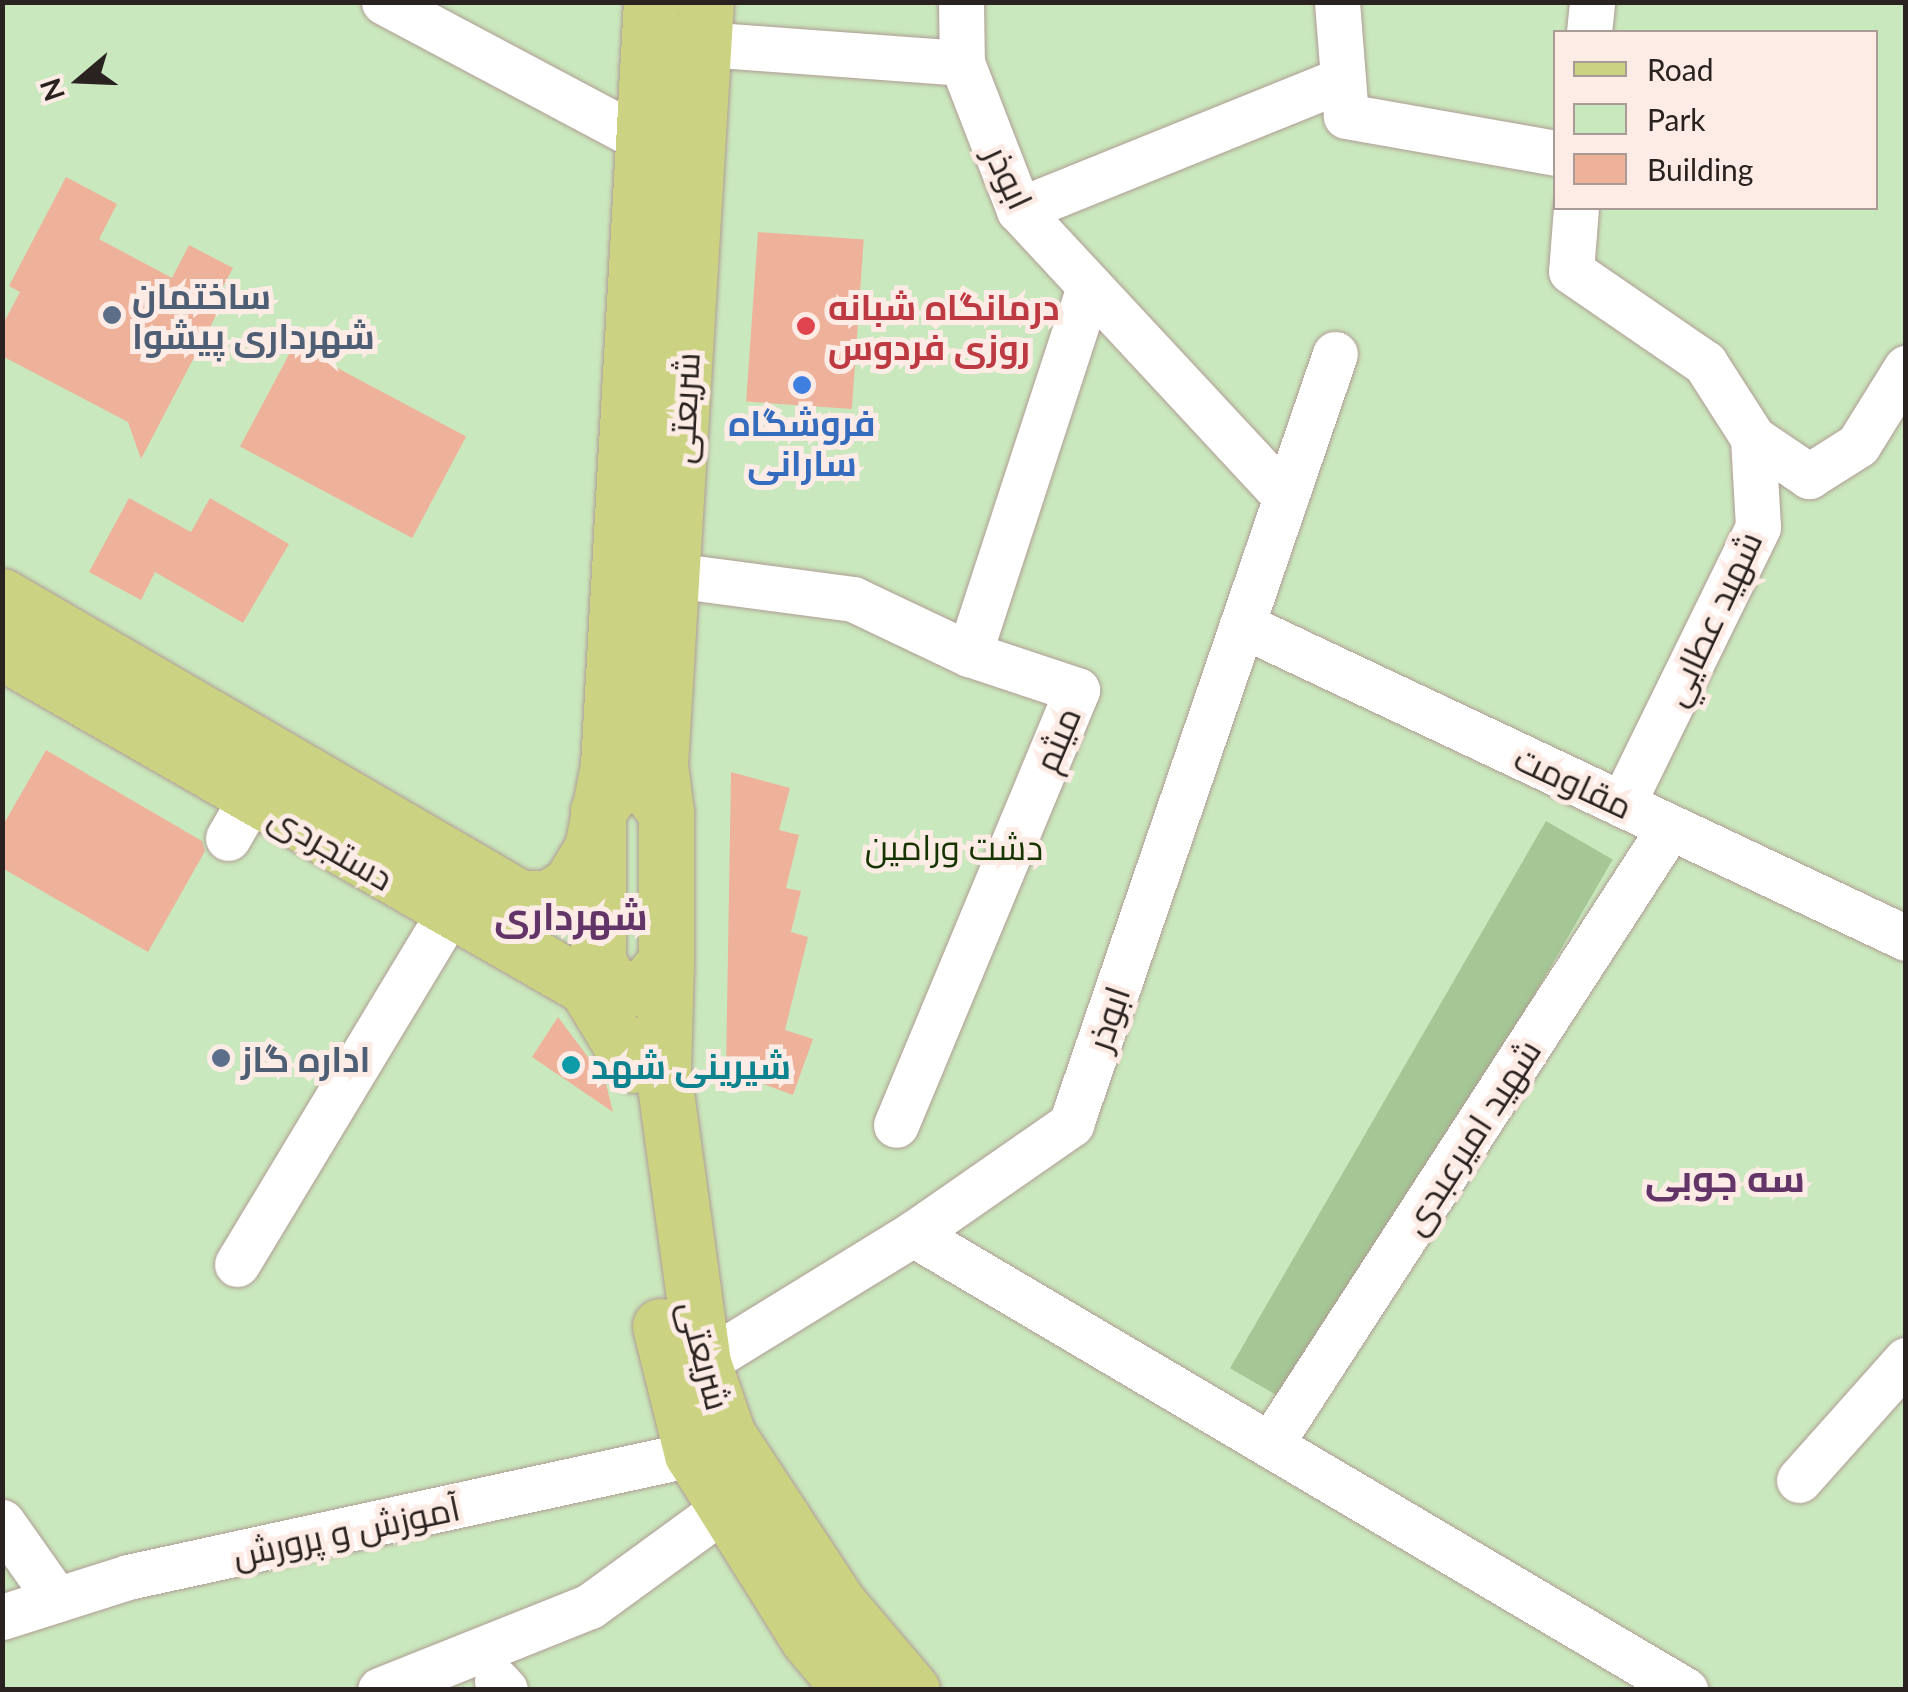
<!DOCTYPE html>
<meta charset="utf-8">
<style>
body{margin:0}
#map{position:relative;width:1908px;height:1692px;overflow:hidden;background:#fdece5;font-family:Lato,Cairo,sans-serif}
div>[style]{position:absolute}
.green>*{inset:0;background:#cae8bd}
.forest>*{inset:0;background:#a5c695;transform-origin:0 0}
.building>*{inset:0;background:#eeb29b;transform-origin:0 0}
.roads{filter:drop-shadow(0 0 2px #b09c94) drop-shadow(0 0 2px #b09c94)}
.minor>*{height:45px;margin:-22.5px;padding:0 22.5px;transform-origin:22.5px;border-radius:22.5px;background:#fff}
.major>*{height:55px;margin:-27.5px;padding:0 27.5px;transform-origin:27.5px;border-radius:27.5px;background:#cbd383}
.dots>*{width:28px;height:28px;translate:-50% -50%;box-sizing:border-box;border:5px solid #fdece5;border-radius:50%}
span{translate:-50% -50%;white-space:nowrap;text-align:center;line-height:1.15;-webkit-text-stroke:10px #fdece5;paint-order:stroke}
.street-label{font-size:35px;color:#2a2220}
.service-label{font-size:35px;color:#4e5e75;font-weight:700}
.left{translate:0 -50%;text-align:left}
.health-label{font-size:35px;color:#be3a42;font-weight:700}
.shop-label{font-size:35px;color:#366cbe;font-weight:700}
.park-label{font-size:35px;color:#153400}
.culture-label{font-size:35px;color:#0d838f;font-weight:700}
.neighbourhood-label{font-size:38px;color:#633467;font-weight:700}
.frame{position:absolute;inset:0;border:5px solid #2a2220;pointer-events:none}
.legend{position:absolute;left:1553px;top:30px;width:325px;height:180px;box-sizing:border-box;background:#fdece5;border:2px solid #a99b96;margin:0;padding:12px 18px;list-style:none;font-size:30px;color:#2a2220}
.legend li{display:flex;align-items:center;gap:20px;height:50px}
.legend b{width:50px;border:2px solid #a99b96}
.north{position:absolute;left:30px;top:30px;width:100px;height:100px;-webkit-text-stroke:8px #fdece5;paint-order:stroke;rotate:251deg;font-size:28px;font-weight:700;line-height:40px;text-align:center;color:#2a2220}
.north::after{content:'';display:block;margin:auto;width:35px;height:45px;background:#2a2220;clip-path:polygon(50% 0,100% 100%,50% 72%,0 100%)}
</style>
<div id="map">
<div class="green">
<div style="clip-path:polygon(evenodd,3px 3px,1905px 3px,1905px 1689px,3px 1690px,3px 3px,1556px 32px,1876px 32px,1876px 208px,1556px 208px,1556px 32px)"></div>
</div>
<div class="forest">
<div style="left:1546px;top:821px;width:77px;height:632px;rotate:30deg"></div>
</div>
<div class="building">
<div style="clip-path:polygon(66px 177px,117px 204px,99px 239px,172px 278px,189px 245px,233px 268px,215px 301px,222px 304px,141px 459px,128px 422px,2px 356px,2px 326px,20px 292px,9px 286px)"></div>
<div style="left:758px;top:232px;width:106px;height:170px;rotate:4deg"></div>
<div style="left:294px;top:345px;width:195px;height:115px;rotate:28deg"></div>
<div style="clip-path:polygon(129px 498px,191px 532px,210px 498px,289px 544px,243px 623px,155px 572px,141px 600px,89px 572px)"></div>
<div style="clip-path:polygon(46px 750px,202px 841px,205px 851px,148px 952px,2px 868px,2px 827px)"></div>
<div style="clip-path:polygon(731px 772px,790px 788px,779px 830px,799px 835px,786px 888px,801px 891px,791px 932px,808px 937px,785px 1030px,813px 1039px,793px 1095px,726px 1070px)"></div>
<div style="clip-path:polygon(558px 1017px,605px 1080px,613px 1112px,532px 1057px)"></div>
</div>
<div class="roads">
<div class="minor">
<div style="left:384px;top:2px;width:293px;rotate:28deg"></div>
<div style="left:961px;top:2px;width:61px;rotate:89.1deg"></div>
<div style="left:962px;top:63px;width:158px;rotate:68.8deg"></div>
<div style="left:1019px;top:210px;width:392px;rotate:47.1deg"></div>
<div style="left:1337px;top:2px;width:114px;rotate:85.5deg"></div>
<div style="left:1346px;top:116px;width:213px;rotate:10deg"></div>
<div style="left:1589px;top:32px;width:30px;rotate:-84deg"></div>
<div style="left:704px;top:44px;width:259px;rotate:4.2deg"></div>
<div style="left:1576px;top:208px;width:63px;rotate:94.5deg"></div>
<div style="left:1571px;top:271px;width:163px;rotate:34.5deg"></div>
<div style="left:1705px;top:363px;width:89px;rotate:57.4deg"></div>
<div style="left:1753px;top:438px;width:89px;rotate:86.8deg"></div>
<div style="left:1758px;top:527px;width:309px;rotate:116.1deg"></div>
<div style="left:1019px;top:210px;width:349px;rotate:-22deg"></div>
<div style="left:1753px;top:438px;width:68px;rotate:34.2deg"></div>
<div style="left:1809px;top:476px;width:58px;rotate:-32.3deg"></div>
<div style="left:1858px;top:445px;width:91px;rotate:-58.1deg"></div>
<div style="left:673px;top:575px;width:182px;rotate:7.6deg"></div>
<div style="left:853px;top:599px;width:128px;rotate:25.4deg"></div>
<div style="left:969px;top:654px;width:114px;rotate:18.4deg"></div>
<div style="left:1077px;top:690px;width:471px;rotate:112.6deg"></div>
<div style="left:1242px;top:625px;width:734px;rotate:25.24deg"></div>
<div style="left:969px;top:654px;width:387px;rotate:-71.9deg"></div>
<div style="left:228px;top:838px;width:46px;rotate:-60.1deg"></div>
<div style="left:913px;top:1234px;width:897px;rotate:30.57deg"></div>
<div style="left:237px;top:1264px;width:409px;rotate:-58.9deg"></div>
<div style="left:703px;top:1363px;width:246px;rotate:-31.6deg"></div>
<div style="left:913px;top:1234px;width:193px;rotate:-34.8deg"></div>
<div style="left:1071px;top:1124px;width:814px;rotate:-71.08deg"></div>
<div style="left:1270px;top:1445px;width:736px;rotate:-57.09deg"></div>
<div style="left:1799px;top:1480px;width:161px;rotate:-48.3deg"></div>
<div style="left:2px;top:1522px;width:95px;rotate:54.8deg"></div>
<div style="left:2px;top:1617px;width:132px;rotate:-17.6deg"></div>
<div style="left:128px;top:1577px;width:577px;rotate:-12.3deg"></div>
<div style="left:497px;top:1681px;width:12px;rotate:48deg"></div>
<div style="left:380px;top:1690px;width:226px;rotate:-21.8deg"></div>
<div style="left:590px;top:1606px;width:168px;rotate:-36.1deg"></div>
</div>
<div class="major">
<div style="left:2px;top:596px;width:600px;rotate:30.24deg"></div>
<div style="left:520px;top:898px;width:28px"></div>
<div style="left:548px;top:898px;width:26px;rotate:-32deg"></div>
<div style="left:570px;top:884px;width:42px;rotate:-58.6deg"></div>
<div style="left:592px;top:848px;width:84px;rotate:-79deg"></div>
<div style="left:608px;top:766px;width:765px;rotate:-86.78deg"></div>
<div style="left:2px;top:652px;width:673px;rotate:29.84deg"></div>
<div style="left:586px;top:987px;width:91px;rotate:58.9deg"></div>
<div style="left:666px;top:813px;width:49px;rotate:-97deg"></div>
<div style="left:660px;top:764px;width:763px;rotate:-86.55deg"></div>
<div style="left:666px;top:962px;width:32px;rotate:131deg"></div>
<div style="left:645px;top:986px;width:20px;rotate:171deg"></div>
<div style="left:625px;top:989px;width:16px;rotate:-158deg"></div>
<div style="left:610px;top:983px;width:25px;rotate:-119deg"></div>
<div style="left:598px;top:961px;width:150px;rotate:-90deg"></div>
<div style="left:598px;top:811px;width:32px;rotate:-54deg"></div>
<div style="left:617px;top:785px;width:29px;rotate:2deg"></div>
<div style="left:646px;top:786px;width:34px;rotate:53deg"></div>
<div style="left:666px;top:813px;width:149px;rotate:90deg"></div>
<div style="left:666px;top:962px;width:109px;rotate:91.6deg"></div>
<div style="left:663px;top:1071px;width:295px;rotate:82.2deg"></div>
<div style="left:703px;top:1363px;width:76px;rotate:70.9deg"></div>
<div style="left:728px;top:1435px;width:202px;rotate:56.7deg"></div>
<div style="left:839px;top:1604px;width:113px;rotate:49.7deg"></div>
<div style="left:660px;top:1326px;width:132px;rotate:76deg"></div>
<div style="left:692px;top:1454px;width:218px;rotate:57.9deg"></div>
<div style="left:808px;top:1639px;width:67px;rotate:49.9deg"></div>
</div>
</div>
<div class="dots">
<div style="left:112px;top:315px;background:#5c6f8a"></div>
<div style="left:806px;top:326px;background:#e0444e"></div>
<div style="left:802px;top:385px;background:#3f7fe0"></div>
<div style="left:221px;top:1058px;background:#5c6f8a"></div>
<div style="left:571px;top:1065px;background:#0f9aa8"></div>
</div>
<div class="street-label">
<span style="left:1010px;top:177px;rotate:65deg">ابوذر</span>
<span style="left:683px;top:408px;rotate:-87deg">شریعتی</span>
<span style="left:1711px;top:618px;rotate:-65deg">شهيد عطايي</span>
<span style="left:1056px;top:739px;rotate:-67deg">میثم</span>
<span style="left:1574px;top:781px;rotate:25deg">مقاومت</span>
<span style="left:332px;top:846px;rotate:30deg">دستجردی</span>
<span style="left:1107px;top:1018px;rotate:-71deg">ابوذر</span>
<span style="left:1470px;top:1136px;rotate:-57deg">شهید امیرعبدی</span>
<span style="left:706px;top:1355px;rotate:75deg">شریعتی</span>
<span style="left:346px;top:1530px;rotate:-12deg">آموزش و پرورش</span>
</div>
<div class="service-label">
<span class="left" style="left:132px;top:315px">ساختمان<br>شهرداری پیشوا</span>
<span class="left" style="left:241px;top:1058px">اداره گاز</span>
</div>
<div class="health-label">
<span class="left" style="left:828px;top:326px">درمانگاه شبانه<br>روزی فردوس</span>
</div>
<div class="shop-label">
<span style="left:802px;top:442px">فروشگاه<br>سارانی</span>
</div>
<div class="park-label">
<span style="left:954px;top:846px">دشت ورامین</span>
</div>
<div class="culture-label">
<span class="left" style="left:591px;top:1065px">شیرینی شهد</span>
</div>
<div class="neighbourhood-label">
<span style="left:571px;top:916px">شهرداری</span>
<span style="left:1725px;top:1178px">سه جوبی</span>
</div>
<div class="frame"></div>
<ul class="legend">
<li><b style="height:12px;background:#cbd383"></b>Road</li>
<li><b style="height:28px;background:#cae8bd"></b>Park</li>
<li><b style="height:28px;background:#eeb29b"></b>Building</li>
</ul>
<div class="north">N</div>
</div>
